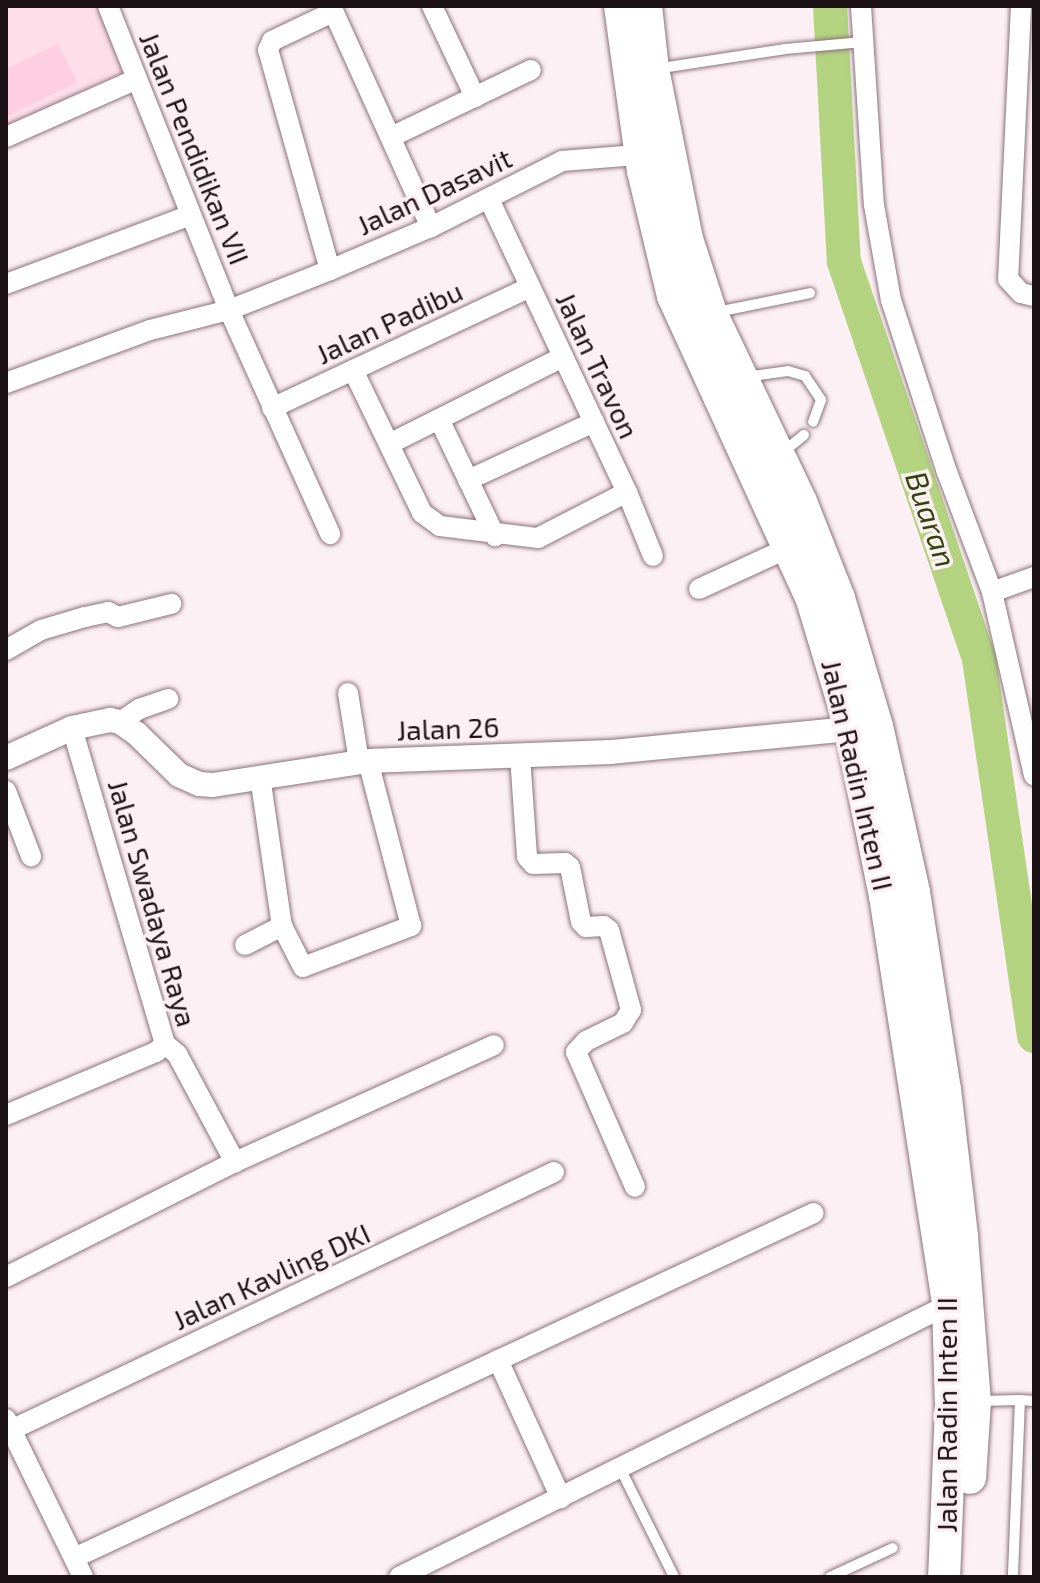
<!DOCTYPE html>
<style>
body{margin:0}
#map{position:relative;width:1040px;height:1583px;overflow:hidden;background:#fcf0f4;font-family:"Exo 2",sans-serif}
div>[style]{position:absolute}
.built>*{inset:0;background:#fddee9}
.green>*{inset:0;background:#fecfe0}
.river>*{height:34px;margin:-17px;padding:0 17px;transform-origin:17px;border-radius:17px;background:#b3d381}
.roads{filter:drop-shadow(0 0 2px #8c727b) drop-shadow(0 0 2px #8c727b)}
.service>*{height:10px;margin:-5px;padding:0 5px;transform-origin:5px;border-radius:5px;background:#fff}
.minor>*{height:20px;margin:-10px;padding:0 10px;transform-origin:10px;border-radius:10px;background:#fff}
.tertiary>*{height:24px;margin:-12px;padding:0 12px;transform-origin:12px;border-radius:12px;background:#fff}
.primary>*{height:32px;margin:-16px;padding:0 16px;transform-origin:16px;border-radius:16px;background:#fff}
span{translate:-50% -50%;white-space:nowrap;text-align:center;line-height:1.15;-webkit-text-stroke:7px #fcf0f4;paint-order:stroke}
.street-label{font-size:28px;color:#1c1216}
.water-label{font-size:30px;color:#314407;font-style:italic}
.frame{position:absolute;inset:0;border:8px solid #1c1216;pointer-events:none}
</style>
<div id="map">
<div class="built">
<div style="clip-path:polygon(6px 6px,103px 6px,130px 77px,6px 133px)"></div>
</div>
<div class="green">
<div style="clip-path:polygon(58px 44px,77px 82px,6px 117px,6px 69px)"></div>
</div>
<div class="river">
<div style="left:830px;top:6px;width:256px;rotate:86.9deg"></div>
<div style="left:844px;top:262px;width:419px;rotate:71.2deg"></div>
<div style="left:979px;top:659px;width:381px;rotate:81.7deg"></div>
</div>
<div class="roads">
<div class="service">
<div style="left:655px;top:69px;width:132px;rotate:-8.7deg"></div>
<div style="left:785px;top:49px;width:78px;rotate:-5.1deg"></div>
<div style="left:717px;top:312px;width:95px;rotate:-11.5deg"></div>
<div style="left:745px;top:377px;width:43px;rotate:-7.9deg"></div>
<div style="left:788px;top:371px;width:18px;rotate:16deg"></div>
<div style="left:805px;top:376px;width:29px;rotate:56deg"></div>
<div style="left:821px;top:400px;width:23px;rotate:110deg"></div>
<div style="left:783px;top:452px;width:27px;rotate:-39deg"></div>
<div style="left:1020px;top:1400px;width:14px;rotate:4deg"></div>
<div style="left:980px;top:1401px;width:40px;rotate:-1.4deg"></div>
<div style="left:1020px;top:1400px;width:177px;rotate:92.3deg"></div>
<div style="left:620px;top:1468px;width:122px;rotate:63.6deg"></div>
<div style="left:830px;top:1577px;width:69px;rotate:-24.7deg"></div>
</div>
<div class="minor">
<div style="left:108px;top:6px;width:327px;rotate:68.3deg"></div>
<div style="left:229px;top:310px;width:246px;rotate:65.7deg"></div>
<div style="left:331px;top:6px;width:243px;rotate:65.7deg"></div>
<div style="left:432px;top:6px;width:101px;rotate:64.7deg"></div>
<div style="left:861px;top:6px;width:199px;rotate:86.3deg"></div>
<div style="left:874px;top:205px;width:97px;rotate:79.9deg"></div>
<div style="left:891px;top:300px;width:181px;rotate:72deg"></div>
<div style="left:947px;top:472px;width:128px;rotate:69.4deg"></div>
<div style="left:992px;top:592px;width:188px;rotate:77.1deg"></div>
<div style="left:1021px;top:6px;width:273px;rotate:92.7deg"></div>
<div style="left:1008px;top:279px;width:19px;rotate:47deg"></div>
<div style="left:1021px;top:293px;width:13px;rotate:13deg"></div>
<div style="left:6px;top:137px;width:143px;rotate:-23.9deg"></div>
<div style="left:391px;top:137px;width:155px;rotate:-25.6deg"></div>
<div style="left:489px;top:199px;width:324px;rotate:64.8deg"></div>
<div style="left:627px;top:492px;width:69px;rotate:67.9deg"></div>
<div style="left:330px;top:270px;width:229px;rotate:-105.7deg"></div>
<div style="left:268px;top:50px;width:10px;rotate:-66deg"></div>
<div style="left:272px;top:41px;width:68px;rotate:-25.4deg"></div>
<div style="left:6px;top:284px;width:197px;rotate:-20.5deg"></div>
<div style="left:353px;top:370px;width:159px;rotate:64.2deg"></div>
<div style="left:422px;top:513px;width:22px;rotate:36deg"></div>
<div style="left:440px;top:526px;width:99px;rotate:7deg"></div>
<div style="left:538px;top:538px;width:100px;rotate:-27.3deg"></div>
<div style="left:6px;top:383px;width:153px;rotate:-20.2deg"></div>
<div style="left:150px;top:330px;width:81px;rotate:-14.2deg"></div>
<div style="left:229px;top:310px;width:109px;rotate:-21.6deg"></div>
<div style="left:330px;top:270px;width:110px;rotate:-23.1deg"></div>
<div style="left:431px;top:227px;width:147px;rotate:-26.7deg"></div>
<div style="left:562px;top:161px;width:87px;rotate:-4.6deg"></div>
<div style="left:272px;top:408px;width:285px;rotate:-25.1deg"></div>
<div style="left:439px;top:419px;width:130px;rotate:64.4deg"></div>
<div style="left:389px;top:444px;width:195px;rotate:-26.6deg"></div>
<div style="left:468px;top:480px;width:139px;rotate:-24.7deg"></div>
<div style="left:699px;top:589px;width:98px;rotate:-24.7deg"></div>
<div style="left:992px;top:592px;width:45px;rotate:-19.7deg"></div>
<div style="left:6px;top:650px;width:40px;rotate:-29.7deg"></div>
<div style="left:41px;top:630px;width:46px;rotate:-16.5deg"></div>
<div style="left:85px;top:617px;width:24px;rotate:-12deg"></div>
<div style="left:108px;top:612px;width:11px;rotate:27deg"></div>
<div style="left:118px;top:617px;width:55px;rotate:-13.8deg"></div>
<div style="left:348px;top:693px;width:70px;rotate:80.9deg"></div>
<div style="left:120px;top:722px;width:23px;rotate:-34deg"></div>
<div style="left:139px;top:709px;width:31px;rotate:-19deg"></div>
<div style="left:72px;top:728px;width:329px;rotate:73.6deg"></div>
<div style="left:520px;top:756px;width:101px;rotate:86deg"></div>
<div style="left:527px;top:857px;width:9px;rotate:49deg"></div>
<div style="left:533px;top:864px;width:32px;rotate:-2deg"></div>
<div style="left:565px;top:863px;width:6px;rotate:39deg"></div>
<div style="left:570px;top:867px;width:56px;rotate:78.7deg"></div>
<div style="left:581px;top:922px;width:7px;rotate:45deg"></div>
<div style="left:586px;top:927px;width:18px;rotate:-3deg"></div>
<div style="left:604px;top:926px;width:6px;rotate:39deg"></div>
<div style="left:609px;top:930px;width:83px;rotate:74.6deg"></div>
<div style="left:631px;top:1010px;width:15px;rotate:122deg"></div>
<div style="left:623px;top:1023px;width:41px;rotate:154.1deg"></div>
<div style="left:586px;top:1041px;width:15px;rotate:132deg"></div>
<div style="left:576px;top:1052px;width:147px;rotate:66.4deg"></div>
<div style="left:260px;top:776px;width:152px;rotate:81.7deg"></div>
<div style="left:282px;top:926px;width:46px;rotate:62.9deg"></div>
<div style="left:303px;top:967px;width:116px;rotate:-20.8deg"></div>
<div style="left:411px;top:926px;width:171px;rotate:-104.6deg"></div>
<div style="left:6px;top:791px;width:70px;rotate:69deg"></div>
<div style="left:245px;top:945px;width:42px;rotate:-27.2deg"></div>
<div style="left:165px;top:1044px;width:16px;rotate:40deg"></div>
<div style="left:177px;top:1054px;width:123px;rotate:61.8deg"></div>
<div style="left:6px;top:1115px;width:163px;rotate:-22.8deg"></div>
<div style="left:156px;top:1052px;width:12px;rotate:-42deg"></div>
<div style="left:6px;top:1277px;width:256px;rotate:-26.7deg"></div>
<div style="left:235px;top:1162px;width:284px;rotate:-24.3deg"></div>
<div style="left:498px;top:1360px;width:152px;rotate:65.5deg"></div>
<div style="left:6px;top:1419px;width:176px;rotate:64deg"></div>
<div style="left:11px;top:1430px;width:601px;rotate:-25.41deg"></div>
<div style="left:74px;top:1558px;width:816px;rotate:-25deg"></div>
<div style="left:399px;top:1577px;width:613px;rotate:-26.36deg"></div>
</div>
<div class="tertiary">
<div style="left:6px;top:758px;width:72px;rotate:-24.4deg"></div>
<div style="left:72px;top:728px;width:39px;rotate:-12deg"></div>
<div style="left:110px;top:720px;width:10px;rotate:11deg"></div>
<div style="left:120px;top:722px;width:21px;rotate:35deg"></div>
<div style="left:137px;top:734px;width:59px;rotate:44.3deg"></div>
<div style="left:179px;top:775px;width:22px;rotate:24deg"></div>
<div style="left:199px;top:784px;width:14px;rotate:4deg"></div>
<div style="left:213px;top:785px;width:157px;rotate:-8.8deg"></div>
<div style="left:368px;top:761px;width:243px;rotate:-2.1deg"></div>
<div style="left:611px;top:752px;width:241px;rotate:-5.5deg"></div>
</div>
<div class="primary">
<div style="left:620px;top:6px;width:167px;rotate:82.1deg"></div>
<div style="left:643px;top:171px;width:129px;rotate:76.5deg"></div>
<div style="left:673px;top:296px;width:334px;rotate:65.4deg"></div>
<div style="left:812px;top:600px;width:135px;rotate:73.2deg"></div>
<div style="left:851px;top:729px;width:170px;rotate:78.5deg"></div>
<div style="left:885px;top:896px;width:414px;rotate:81.2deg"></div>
<div style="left:948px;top:1305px;width:101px;rotate:88.3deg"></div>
<div style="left:951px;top:1406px;width:171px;rotate:92.3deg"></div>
<div style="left:646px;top:6px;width:63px;rotate:83.7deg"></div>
<div style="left:653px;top:69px;width:173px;rotate:78.7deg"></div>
<div style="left:687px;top:239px;width:78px;rotate:72deg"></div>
<div style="left:711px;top:313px;width:209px;rotate:64.5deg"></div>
<div style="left:801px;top:502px;width:103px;rotate:68.4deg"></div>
<div style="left:839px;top:598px;width:134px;rotate:73.5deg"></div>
<div style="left:877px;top:726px;width:170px;rotate:77.4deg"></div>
<div style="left:914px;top:892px;width:199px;rotate:81.1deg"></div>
<div style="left:945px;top:1089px;width:149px;rotate:83.4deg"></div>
<div style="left:962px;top:1237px;width:165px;rotate:85.5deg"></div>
<div style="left:975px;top:1401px;width:77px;rotate:93.7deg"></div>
</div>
</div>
<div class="street-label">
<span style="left:195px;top:148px;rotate:68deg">Jalan Pendidikan VII</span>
<span style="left:434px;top:191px;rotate:-25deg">Jalan Dasavit</span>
<span style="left:389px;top:322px;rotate:-25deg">Jalan Padibu</span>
<span style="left:598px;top:365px;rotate:65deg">Jalan Travon</span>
<span style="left:448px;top:728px;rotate:-2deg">Jalan 26</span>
<span style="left:858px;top:775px;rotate:77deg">Jalan Radin Inten II</span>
<span style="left:153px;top:903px;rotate:74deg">Jalan Swadaya Raya</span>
<span style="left:271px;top:1276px;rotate:-25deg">Jalan Kavling DKI</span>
<span style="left:946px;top:1415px;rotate:-90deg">Jalan Radin Inten II</span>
</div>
<div class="water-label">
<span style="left:932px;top:519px;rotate:71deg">Buaran</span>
</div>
<div class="frame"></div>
</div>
